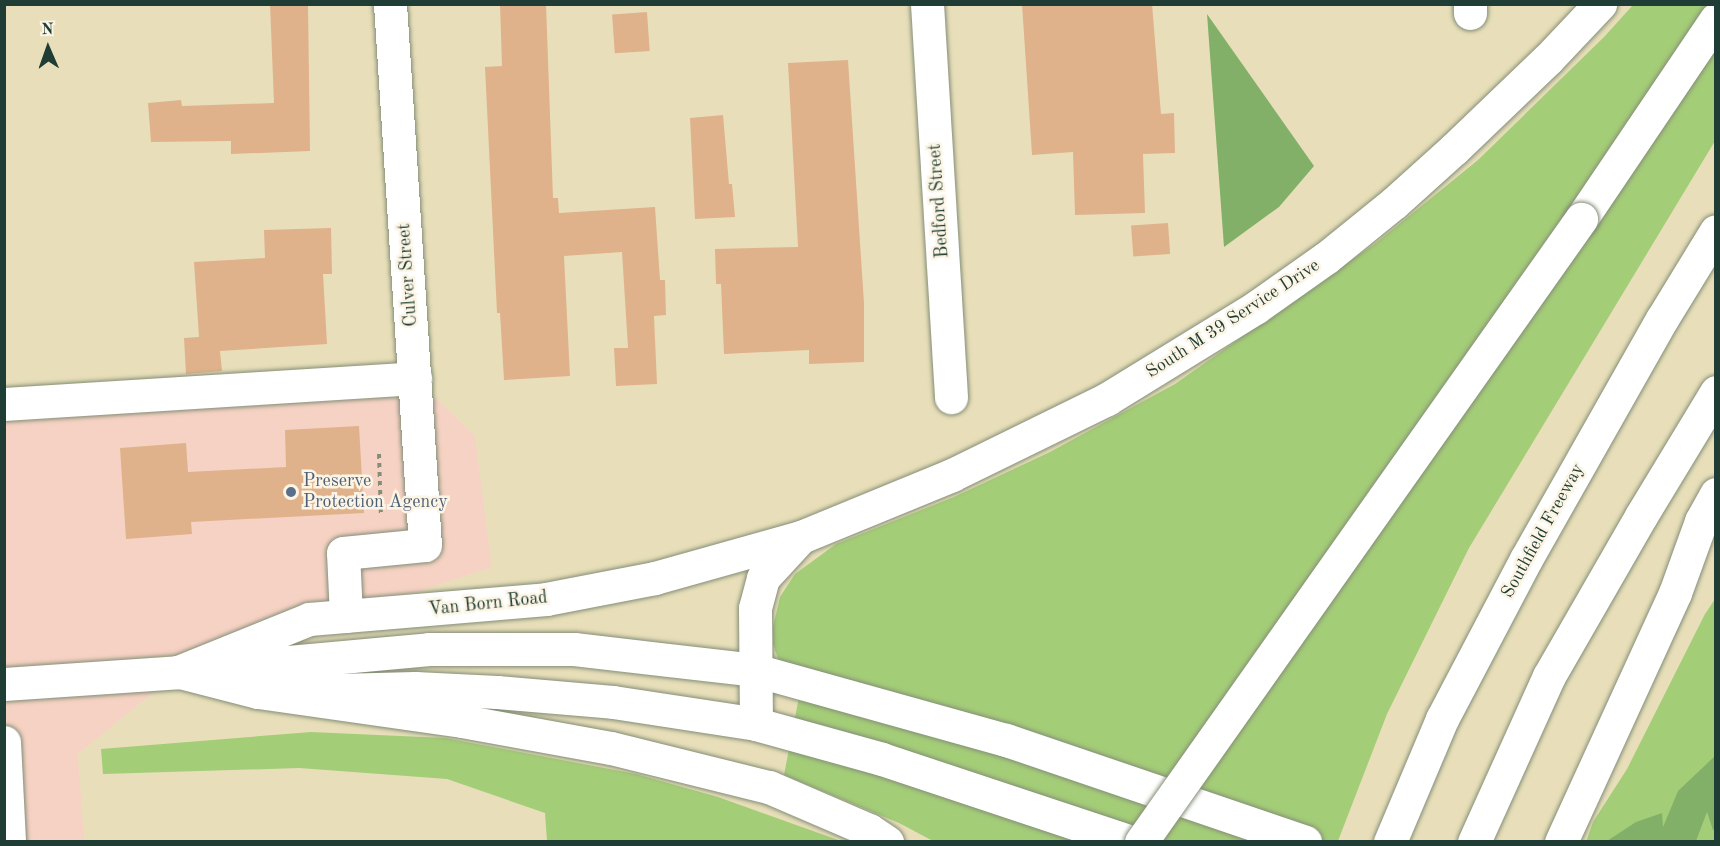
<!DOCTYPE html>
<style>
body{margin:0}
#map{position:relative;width:1720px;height:846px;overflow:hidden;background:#e8dfba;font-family:"Old Standard TT",serif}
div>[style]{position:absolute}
.built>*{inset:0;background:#f6d2c4}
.green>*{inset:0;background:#a4cd78}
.forest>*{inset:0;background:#83b068}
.building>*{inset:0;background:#dfb28c;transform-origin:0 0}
.path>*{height:4px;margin-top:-2px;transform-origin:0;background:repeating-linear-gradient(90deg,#848e77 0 4.5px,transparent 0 9px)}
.roads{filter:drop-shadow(0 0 2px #848e77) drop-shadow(0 0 2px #848e77)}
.minor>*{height:33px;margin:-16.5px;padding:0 16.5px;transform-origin:16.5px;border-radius:16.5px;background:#fff}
.major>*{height:33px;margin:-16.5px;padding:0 16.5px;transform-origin:16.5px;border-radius:16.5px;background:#fff}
.highway>*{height:33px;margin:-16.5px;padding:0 16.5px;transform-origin:16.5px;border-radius:16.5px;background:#fff}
.bridges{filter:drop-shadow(0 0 2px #848e77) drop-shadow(0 0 2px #848e77)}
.highway-bridge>*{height:33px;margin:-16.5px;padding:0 16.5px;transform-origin:16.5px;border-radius:16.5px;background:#fff}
.dots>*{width:16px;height:16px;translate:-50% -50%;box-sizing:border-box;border:3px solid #fcf5e5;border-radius:50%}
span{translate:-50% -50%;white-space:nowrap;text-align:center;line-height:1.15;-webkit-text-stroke:5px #fcf5e5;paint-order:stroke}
.street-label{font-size:18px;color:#1f3d34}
.service-label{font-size:18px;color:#4e5e75}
.left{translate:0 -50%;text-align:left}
.frame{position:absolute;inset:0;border:6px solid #1f3d34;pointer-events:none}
.north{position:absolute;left:18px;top:18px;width:60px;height:60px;-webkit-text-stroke:4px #fcf5e5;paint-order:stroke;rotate:358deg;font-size:16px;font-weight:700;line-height:24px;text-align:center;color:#1f3d34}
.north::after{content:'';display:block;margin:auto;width:21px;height:27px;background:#1f3d34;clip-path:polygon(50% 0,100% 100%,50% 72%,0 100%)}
</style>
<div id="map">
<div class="built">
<div style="clip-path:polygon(415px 378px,475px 436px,492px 567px,178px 672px,78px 754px,84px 841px,5px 842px,5px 398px)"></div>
</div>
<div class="green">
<div style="clip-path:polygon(1633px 5px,1715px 5px,1715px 141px,1469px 548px,1387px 714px,1338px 841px,933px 841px,899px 823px,784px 775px,804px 671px,780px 665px,773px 644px,773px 627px,780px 597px,795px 574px,836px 544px,954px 497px,1050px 452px,1175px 384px,1376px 243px,1478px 160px,1604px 37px)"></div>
<div style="clip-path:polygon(1715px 599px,1715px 841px,1586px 842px,1593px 822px,1627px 769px,1705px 614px)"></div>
<div style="clip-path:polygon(311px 732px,445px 738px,636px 774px,718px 797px,841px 841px,547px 841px,545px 813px,447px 779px,299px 768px,103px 774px,101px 749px)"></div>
</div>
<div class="forest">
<div style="clip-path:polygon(1207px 14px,1314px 166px,1279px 207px,1224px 247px)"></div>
<div style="clip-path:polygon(1715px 756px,1715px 830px,1713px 830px,1707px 812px,1696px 841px,1607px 841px,1636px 822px,1662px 813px,1663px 827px,1678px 791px)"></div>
</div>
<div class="building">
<div style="clip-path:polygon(270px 4px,308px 4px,310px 151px,231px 154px,231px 141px,151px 142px,148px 103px,181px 100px,182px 106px,274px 103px)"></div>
<div style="clip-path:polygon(500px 4px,546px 4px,553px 198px,558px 198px,559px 213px,655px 207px,660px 280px,665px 280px,666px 315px,654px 316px,657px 384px,616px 386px,614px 348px,628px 348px,622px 252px,564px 256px,570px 376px,504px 380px,500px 313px,497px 313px,485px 67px,502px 66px)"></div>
<div style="clip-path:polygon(1022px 4px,1152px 4px,1161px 114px,1174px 113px,1175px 153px,1143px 154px,1145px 213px,1075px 215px,1073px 152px,1032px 155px)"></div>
<div style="left:647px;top:12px;width:39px;height:35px;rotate:86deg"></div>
<div style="clip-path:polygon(848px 60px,864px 303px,864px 362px,809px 364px,809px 350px,724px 354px,721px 284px,716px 284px,715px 249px,798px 247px,788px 63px)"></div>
<div style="clip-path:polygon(723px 115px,729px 184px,732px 184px,735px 217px,695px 219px,690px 118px)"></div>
<div style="left:1168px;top:223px;width:31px;height:37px;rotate:86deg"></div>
<div style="clip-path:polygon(331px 228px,332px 274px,323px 274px,327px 344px,220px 351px,222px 371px,186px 374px,184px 338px,199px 337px,194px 262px,265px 258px,264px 230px)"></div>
<div style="clip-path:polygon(359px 426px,364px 513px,191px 522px,192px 534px,126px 539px,120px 448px,186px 443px,188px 472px,286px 467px,285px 430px)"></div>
</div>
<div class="path">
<div style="left:379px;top:454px;width:62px;rotate:88.2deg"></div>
</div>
<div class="roads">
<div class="minor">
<div style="left:927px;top:4px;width:394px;rotate:86.5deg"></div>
<div style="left:1470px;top:4px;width:9px;rotate:90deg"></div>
<div style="left:4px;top:404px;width:412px;rotate:-3.6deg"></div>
<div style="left:346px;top:616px;width:63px;rotate:-92.7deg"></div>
<div style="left:343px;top:553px;width:82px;rotate:-5.6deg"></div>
<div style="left:425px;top:545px;width:542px;rotate:-93.7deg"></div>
<div style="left:4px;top:742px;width:100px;rotate:87.1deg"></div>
</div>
<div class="major">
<div style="left:184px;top:673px;width:76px;rotate:14.4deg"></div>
<div style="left:258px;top:692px;width:157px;rotate:-1.5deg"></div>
<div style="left:415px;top:688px;width:82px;rotate:2.8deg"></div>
<div style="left:497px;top:692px;width:116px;rotate:4.9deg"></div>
<div style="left:613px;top:702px;width:145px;rotate:8.7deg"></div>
<div style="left:756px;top:724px;width:131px;rotate:15.5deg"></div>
<div style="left:882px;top:759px;width:263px;rotate:18.4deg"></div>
<div style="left:4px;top:684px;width:174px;rotate:-3.9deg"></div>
<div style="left:178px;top:672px;width:141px;rotate:-22deg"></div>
<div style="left:309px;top:619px;width:238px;rotate:-4.8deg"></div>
<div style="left:546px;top:599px;width:111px;rotate:-10.9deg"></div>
<div style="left:655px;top:578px;width:152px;rotate:-15.7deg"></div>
<div style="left:801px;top:537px;width:163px;rotate:-22.3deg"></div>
<div style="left:952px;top:475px;width:173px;rotate:-26.1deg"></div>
<div style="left:1107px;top:399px;width:174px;rotate:-31.6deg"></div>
<div style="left:1255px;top:308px;width:87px;rotate:-35.2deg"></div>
<div style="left:1326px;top:258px;width:87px;rotate:-39deg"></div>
<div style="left:1394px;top:203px;width:81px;rotate:-42deg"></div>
<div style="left:1454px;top:149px;width:130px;rotate:-43.8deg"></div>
<div style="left:1548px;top:59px;width:76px;rotate:-46.6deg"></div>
<div style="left:756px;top:724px;width:116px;rotate:-90.5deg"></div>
<div style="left:755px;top:608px;width:31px;rotate:-75deg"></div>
<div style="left:763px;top:578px;width:56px;rotate:-47.2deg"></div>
</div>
<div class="highway">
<div style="left:1581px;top:219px;width:241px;rotate:-56deg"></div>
<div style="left:178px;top:672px;width:252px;rotate:-5.2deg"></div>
<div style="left:429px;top:649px;width:145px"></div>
<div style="left:574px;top:649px;width:182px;rotate:6.6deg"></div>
<div style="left:755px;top:670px;width:261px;rotate:15.6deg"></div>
<div style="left:1006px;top:740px;width:316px;rotate:18.8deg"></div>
<div style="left:258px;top:692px;width:206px;rotate:8.1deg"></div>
<div style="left:462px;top:721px;width:151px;rotate:10.3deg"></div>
<div style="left:611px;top:748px;width:163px;rotate:13.9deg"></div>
<div style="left:769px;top:787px;width:109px;rotate:23.3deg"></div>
<div style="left:869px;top:830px;width:22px;rotate:34deg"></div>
<div style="left:1390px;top:842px;width:134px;rotate:-67.1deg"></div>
<div style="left:1442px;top:719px;width:181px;rotate:-62.3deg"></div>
<div style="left:1526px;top:559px;width:276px;rotate:-60.5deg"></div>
<div style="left:1662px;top:319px;width:103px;rotate:-58.5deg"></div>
<div style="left:1474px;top:842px;width:182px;rotate:-65.7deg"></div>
<div style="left:1549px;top:676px;width:185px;rotate:-60.1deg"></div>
<div style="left:1641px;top:516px;width:145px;rotate:-58.8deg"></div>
<div style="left:1561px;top:842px;width:274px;rotate:-65.4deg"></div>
<div style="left:1675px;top:593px;width:77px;rotate:-70.1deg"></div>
<div style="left:1701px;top:521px;width:31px;rotate:-61deg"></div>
</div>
</div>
<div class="bridges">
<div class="highway-bridge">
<div style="left:1141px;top:842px;width:763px;rotate:-54.77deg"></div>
</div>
</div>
<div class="dots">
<div style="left:291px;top:492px;background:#5c6f8a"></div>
</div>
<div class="street-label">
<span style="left:939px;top:201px;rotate:-94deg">Bedford Street</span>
<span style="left:408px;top:275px;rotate:-94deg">Culver Street</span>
<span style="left:1233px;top:319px;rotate:-33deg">South M 39 Service Drive</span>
<span style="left:1543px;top:531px;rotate:-61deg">Southfield Freeway</span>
<span style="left:488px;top:604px;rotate:-6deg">Van Born Road</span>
</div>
<div class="service-label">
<span class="left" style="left:303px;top:492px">Preserve<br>Protection Agency</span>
</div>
<div class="frame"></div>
<div class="north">N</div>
</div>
